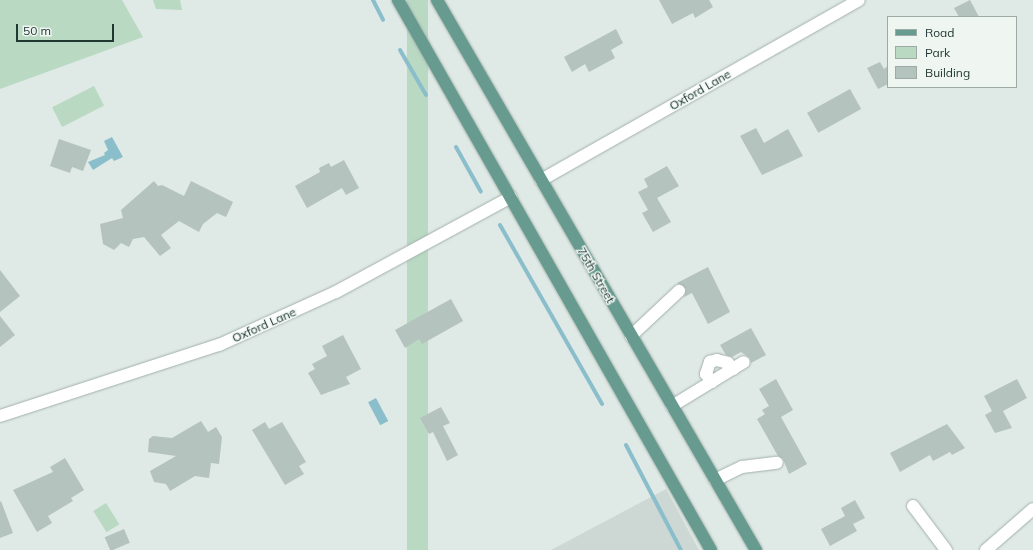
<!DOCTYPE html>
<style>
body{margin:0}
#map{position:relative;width:1033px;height:550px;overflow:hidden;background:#dfe9e5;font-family:Mulish,sans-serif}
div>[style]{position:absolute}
.built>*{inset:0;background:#cdd8d4}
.green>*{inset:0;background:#b9d9c3;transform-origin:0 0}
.water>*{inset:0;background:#8abeca;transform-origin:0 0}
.stream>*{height:4px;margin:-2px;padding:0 2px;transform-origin:2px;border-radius:2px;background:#8abeca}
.building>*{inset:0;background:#b4c3be;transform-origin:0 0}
.roads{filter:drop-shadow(0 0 1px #a2b0ac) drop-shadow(0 0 1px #a2b0ac)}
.minor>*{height:12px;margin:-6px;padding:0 6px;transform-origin:6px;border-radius:6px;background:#fff}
.major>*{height:12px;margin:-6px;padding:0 6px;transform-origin:6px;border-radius:6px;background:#679b8f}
span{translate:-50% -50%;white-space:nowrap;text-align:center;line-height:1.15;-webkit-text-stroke:3px #eff6f2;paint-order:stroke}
.street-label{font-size:12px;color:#213732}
.legend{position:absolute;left:887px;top:16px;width:130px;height:72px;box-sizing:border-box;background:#eff6f2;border:1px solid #9daaa5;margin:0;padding:5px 7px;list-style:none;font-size:12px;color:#213732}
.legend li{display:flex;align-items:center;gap:8px;height:20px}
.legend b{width:20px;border:1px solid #9daaa5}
.scale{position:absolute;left:16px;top:24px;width:98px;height:18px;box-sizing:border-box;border:2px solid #213732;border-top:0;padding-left:5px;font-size:12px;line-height:14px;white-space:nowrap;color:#213732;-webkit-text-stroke:3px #eff6f2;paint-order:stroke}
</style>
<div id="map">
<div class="built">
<div style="clip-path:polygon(666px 489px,699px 550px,551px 550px)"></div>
</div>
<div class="green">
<div style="clip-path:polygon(0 0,122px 0,143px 37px,0 89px)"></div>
<div style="clip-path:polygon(153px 0,180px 0,182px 10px,156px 9px)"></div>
<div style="left:407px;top:0;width:21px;height:635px"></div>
<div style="left:94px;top:86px;width:22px;height:47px;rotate:63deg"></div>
<div style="left:106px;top:503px;width:25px;height:15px;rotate:58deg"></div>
</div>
<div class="water">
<div style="clip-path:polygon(112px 137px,123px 157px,114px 161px,112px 158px,93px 170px,88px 162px,105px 155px,104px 153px,108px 150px,104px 141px)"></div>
<div style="left:376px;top:398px;width:26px;height:9px;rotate:62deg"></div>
</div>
<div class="stream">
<div style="left:373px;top:0;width:22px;rotate:63deg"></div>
<div style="left:400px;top:50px;width:52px;rotate:60deg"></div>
<div style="left:456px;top:147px;width:51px;rotate:60.9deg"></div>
<div style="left:500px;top:225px;width:206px;rotate:60.3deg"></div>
<div style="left:626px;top:445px;width:119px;rotate:62.4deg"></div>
</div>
<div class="building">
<div style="clip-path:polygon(659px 0,709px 0,713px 7px,695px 18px,693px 13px,672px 24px)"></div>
<div style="clip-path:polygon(970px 0,979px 17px,959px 17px,954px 8px)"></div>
<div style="clip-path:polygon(616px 29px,623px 43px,611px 50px,615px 58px,589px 72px,585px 64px,572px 72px,564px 57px)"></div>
<div style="clip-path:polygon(880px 62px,884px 69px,888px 66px,888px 84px,878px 89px,867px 68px)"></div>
<div style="left:850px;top:89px;width:23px;height:49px;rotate:61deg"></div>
<div style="clip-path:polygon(756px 128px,764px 143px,788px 129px,803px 156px,762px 175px,740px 136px)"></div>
<div style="clip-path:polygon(59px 139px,91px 150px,83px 171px,72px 167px,70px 173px,50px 166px)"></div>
<div style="clip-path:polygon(344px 160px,359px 188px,346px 195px,342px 188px,307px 208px,295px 186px,320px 172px,319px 168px,329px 163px,331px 167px)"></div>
<div style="clip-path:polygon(667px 166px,679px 186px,657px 198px,671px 222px,653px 232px,642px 213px,648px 210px,638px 192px,648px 187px,644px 179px)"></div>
<div style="clip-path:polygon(154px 181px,158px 186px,162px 185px,184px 196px,191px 181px,233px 202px,226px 217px,217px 213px,203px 224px,199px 232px,179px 221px,161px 235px,171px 248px,160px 256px,144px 237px,133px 239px,129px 247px,121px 243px,114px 250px,103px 244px,100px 224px,123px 218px,121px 210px)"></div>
<div style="clip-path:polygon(708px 267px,730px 312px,708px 324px,692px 293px,684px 297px,686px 289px,677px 283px)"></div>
<div style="clip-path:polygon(0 270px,20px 296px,0 312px)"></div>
<div style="clip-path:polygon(451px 299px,463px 321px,422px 344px,419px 339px,405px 348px,395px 330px)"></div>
<div style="clip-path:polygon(0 316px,15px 335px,0 347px)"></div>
<div style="clip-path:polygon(751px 328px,766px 355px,751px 363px,750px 358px,741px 352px,732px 357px,726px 355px,720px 345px)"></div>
<div style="clip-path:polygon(343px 335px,361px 369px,346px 377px,350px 384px,321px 395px,308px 373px,315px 369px,312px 364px,327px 356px,322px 346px)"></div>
<div style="clip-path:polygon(776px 379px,793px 410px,781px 417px,807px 464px,789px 474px,783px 459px,778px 456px,757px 419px,765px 414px,762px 410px,769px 406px,759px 389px)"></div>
<div style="clip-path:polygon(1017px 379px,1027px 398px,1003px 411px,1012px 428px,995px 433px,985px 415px,992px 411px,984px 396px)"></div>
<div style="clip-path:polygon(441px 407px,450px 423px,443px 426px,458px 455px,447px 461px,433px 432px,429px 434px,420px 418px)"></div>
<div style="clip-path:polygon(201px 421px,208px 432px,216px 427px,222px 437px,219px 464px,211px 463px,209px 478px,195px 476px,170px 491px,166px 484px,154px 482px,150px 471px,176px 456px,148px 452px,149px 439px,153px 436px,172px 438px)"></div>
<div style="clip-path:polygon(265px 422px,269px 429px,282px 422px,306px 462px,299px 466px,304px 474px,285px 485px,252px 430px)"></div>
<div style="clip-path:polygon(947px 424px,965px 448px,952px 455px,950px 452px,933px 461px,930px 455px,900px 472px,890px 453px)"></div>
<div style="clip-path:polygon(65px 458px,84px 490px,71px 498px,73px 501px,48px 516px,52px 523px,37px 532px,13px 490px,53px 472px,50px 467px)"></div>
<div style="clip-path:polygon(855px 500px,865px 518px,853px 524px,857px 531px,830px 546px,821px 529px,845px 516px,841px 508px)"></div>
<div style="clip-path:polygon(1px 501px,13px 533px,0 538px,0 502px)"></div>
<div style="left:124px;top:529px;width:15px;height:21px;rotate:67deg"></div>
</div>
<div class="roads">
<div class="minor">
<div style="left:541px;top:180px;width:365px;rotate:-29.5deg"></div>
<div style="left:631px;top:336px;width:66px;rotate:-43.2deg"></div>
<div style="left:712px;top:382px;width:10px;rotate:-127deg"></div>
<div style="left:706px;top:374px;width:13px;rotate:-72deg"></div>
<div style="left:710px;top:362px;width:7px;rotate:-16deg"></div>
<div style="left:717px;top:360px;width:11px;rotate:15deg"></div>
<div style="left:728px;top:363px;width:8px;rotate:50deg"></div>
<div style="left:672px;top:406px;width:84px;rotate:-31.4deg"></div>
<div style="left:0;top:416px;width:230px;rotate:-18deg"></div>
<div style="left:219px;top:345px;width:128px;rotate:-24.4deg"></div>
<div style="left:336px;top:292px;width:199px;rotate:-28.5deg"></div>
<div style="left:715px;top:480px;width:30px;rotate:-26deg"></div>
<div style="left:742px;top:467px;width:35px;rotate:-7deg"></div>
<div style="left:913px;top:506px;width:55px;rotate:53.1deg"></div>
<div style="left:986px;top:550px;width:62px;rotate:-41.1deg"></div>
</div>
<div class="major">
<div style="left:398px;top:0;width:633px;rotate:60.36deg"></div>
<div style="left:437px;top:0;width:636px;rotate:59.89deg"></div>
</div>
</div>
<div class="street-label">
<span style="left:700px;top:90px;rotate:-30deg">Oxford Lane</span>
<span style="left:596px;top:275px;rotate:60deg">75th Street</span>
<span style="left:264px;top:325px;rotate:-24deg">Oxford Lane</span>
</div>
<ul class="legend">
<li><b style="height:5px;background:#679b8f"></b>Road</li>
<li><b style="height:11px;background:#b9d9c3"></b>Park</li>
<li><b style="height:11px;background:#b4c3be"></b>Building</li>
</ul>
<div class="scale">50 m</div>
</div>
